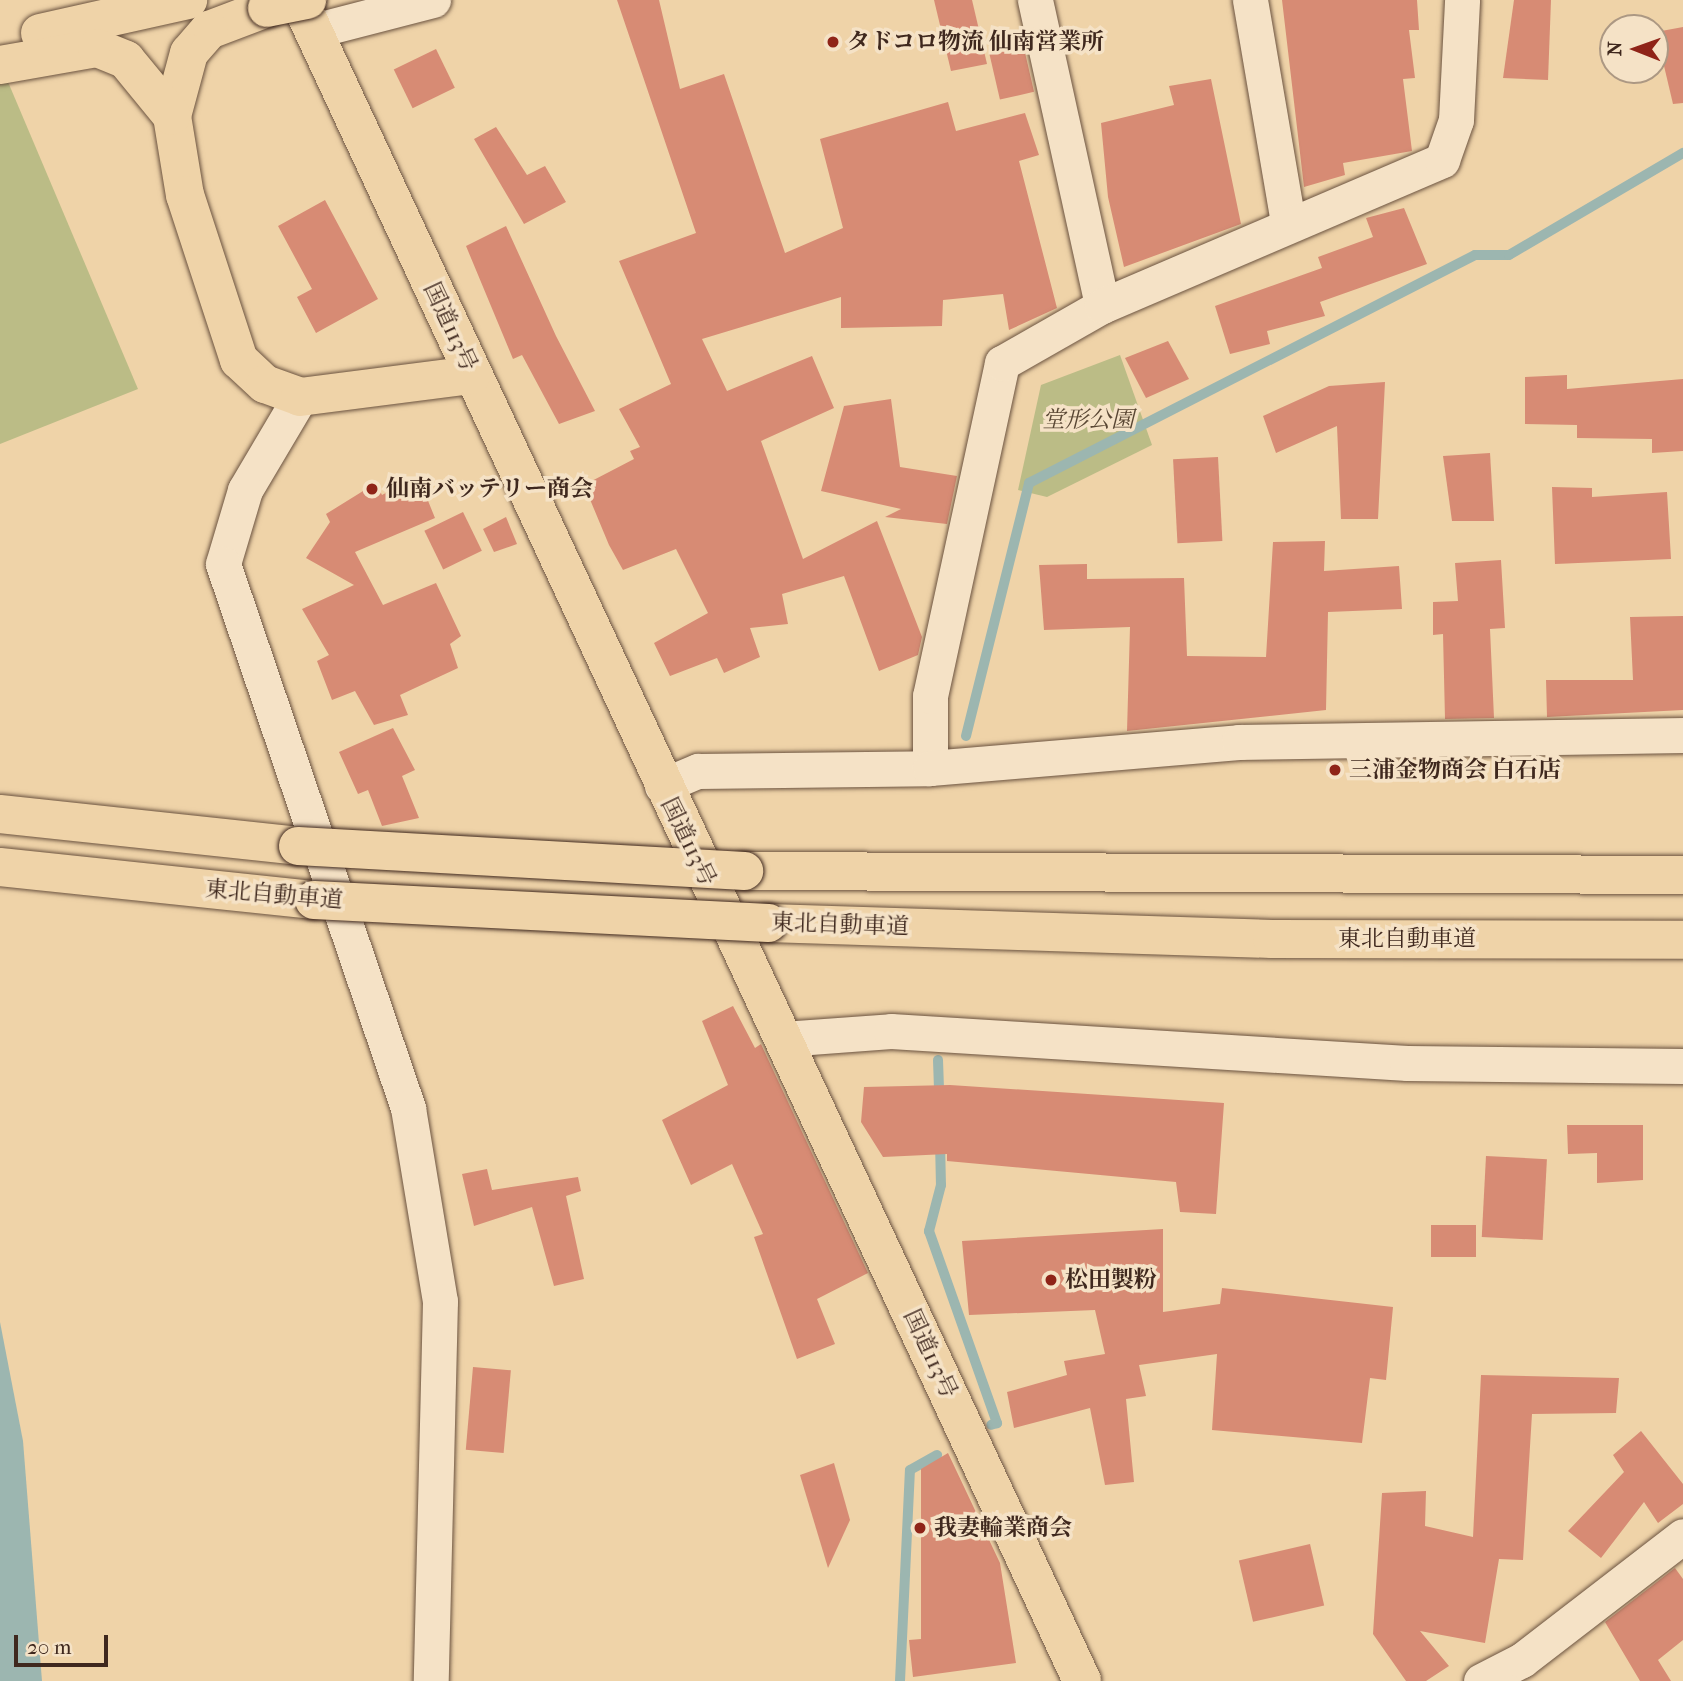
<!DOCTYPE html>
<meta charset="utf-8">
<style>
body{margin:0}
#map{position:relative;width:1683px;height:1681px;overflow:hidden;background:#efd3a8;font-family:"IM FELL French Canon","Noto Serif JP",serif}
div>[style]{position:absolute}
.green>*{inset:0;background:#bbbc86}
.water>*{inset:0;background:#9cb6b0}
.stream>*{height:10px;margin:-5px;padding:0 5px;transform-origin:5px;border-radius:5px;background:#9cb6b0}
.building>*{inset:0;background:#d78b74;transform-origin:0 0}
.roads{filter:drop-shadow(0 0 2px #6b5340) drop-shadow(0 0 2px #6b5340)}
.minor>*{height:35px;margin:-17.5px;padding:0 17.5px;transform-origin:17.5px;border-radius:17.5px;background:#f5e2c6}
.highway>*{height:38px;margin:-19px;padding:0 19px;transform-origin:19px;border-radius:19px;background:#efd3a8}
.bridges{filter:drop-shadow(0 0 2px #3f281e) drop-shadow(0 0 2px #3f281e)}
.highway-bridge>*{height:38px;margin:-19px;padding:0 19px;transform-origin:19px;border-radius:19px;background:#efd3a8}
.dots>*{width:19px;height:19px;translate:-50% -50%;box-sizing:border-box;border:4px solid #f5e2c6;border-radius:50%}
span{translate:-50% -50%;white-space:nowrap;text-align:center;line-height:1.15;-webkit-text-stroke:7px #f5e2c6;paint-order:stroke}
.poi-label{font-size:23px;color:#3f281e;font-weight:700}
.left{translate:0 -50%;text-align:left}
.street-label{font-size:23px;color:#3f281e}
.park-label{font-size:23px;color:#584633;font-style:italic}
.north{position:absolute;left:1599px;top:14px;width:70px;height:70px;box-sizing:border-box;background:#f5e2c6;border:2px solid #ac9883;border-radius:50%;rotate:271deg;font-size:19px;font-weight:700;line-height:28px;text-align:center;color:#3f281e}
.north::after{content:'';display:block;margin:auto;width:24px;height:32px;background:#8f2418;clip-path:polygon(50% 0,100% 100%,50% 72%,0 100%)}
.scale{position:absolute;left:14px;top:1635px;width:94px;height:32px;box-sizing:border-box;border:4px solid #3f281e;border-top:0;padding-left:9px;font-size:21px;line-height:24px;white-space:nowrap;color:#3f281e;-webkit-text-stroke:5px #f5e2c6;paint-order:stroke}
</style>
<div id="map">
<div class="green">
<div style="clip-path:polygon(0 63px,138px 389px,0 444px)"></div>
<div style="clip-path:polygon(1120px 355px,1152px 445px,1047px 497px,1018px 490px,1041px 385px)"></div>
</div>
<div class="water">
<div style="clip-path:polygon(0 1322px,23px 1441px,42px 1681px,0 1681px)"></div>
</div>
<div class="stream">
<div style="left:966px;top:736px;width:261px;rotate:-76deg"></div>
<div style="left:1029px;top:483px;width:501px;rotate:-27.08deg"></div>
<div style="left:1475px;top:255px;width:34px"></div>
<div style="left:1509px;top:255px;width:202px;rotate:-30.4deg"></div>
<div style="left:938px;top:1060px;width:35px;rotate:88deg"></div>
<div style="left:940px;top:1142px;width:43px;rotate:88.7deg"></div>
<div style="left:941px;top:1185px;width:48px;rotate:104.6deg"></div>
<div style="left:929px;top:1231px;width:204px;rotate:70.5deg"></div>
<div style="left:997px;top:1423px;width:6px;rotate:162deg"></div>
<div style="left:900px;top:1681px;width:211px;rotate:-87.3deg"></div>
<div style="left:910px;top:1470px;width:31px;rotate:-29deg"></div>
</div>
<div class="building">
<div style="clip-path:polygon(617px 0,659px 0,680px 89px,724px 74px,785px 253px,843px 228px,820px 139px,948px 102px,956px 131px,1025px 113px,1039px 155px,1019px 161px,1057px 308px,1009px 330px,1003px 294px,943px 300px,942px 326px,841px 328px,841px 297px,702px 339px,727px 391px,812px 356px,834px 408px,761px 441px,803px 559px,877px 521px,922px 637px,918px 655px,879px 671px,844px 576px,782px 594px,788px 624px,750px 628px,760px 657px,724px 673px,717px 658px,670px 676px,654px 643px,708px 613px,676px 549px,623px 570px,609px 545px,584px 485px,634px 459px,630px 451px,640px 447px,619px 409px,671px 384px,619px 261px,696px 233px)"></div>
<div style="clip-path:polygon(934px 0,972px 0,987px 64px,951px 71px)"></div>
<div style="clip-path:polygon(1282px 0,1417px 0,1419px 30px,1409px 30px,1415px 78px,1403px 79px,1412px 151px,1343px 163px,1345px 175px,1304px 187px)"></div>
<div style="clip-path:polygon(1514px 0,1551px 0,1548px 80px,1503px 78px)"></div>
<div style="clip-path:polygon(1683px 27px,1683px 103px,1673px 104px,1656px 32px)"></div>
<div style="left:1023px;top:44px;width:49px;height:35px;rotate:77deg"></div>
<div style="left:436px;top:49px;width:43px;height:47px;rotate:64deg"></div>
<div style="clip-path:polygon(1211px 79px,1241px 224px,1124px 267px,1108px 197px,1101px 123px,1174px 105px,1169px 86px)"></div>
<div style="clip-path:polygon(496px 127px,527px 175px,545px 166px,566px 202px,524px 224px,474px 139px)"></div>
<div style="clip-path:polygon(325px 200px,378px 299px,316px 333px,297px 297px,312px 289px,278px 226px)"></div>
<div style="clip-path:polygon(1404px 208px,1427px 264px,1320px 302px,1325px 316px,1267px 331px,1270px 344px,1230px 354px,1215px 306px,1322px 268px,1318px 257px,1373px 237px,1366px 218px)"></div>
<div style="clip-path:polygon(506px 226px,556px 336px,595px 411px,559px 424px,522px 355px,513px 359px,466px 246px)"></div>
<div style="clip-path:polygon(1168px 341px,1189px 379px,1146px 398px,1125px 358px)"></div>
<div style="clip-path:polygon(1567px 375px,1567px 389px,1683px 379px,1683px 451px,1652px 453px,1652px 439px,1577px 438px,1577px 425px,1525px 424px,1525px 377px)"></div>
<div style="clip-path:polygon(1385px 382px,1378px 519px,1341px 519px,1337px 426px,1276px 453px,1263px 416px,1329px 386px)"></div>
<div style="clip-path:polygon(891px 399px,900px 467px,957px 476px,947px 524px,885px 517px,901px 509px,821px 491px,844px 406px)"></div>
<div style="clip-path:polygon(1490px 453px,1494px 521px,1452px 521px,1443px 456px)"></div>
<div style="left:1218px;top:457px;width:84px;height:45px;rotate:87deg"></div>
<div style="clip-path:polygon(418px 476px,435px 518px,355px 552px,383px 605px,436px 583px,461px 636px,450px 644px,458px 668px,400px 695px,408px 715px,374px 725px,355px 691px,332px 700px,317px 661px,329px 655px,302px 609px,354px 585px,306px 558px,330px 522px,326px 514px,376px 483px,382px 495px)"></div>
<div style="clip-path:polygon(1552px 487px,1592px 488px,1592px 497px,1667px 492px,1671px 559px,1555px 564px)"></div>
<div style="left:463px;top:512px;width:43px;height:43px;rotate:64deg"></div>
<div style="clip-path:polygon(506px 517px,517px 544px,494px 552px,483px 529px)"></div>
<div style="clip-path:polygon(1325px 541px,1324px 571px,1399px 566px,1402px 609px,1328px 612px,1326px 710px,1127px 731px,1130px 627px,1044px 630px,1039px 565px,1087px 564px,1087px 579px,1184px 578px,1187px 656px,1266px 657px,1273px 542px)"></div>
<div style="clip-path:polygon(1501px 560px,1505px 628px,1490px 629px,1494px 718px,1445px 719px,1443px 634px,1433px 635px,1433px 602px,1458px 601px,1455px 563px)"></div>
<div style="clip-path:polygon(1683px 616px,1683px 710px,1547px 717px,1546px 680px,1633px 680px,1630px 617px)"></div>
<div style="clip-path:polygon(393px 728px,415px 770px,402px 776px,419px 818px,382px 826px,368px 790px,358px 794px,339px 752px)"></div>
<div style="clip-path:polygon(733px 1006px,755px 1048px,761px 1044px,868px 1273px,817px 1299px,835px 1344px,797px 1359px,754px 1237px,763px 1234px,732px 1164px,691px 1185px,662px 1120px,728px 1085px,702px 1021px)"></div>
<div style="clip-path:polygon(950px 1085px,1224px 1103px,1216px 1214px,1180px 1212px,1176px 1182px,947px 1161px,947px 1154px,883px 1157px,861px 1122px,864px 1087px)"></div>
<div style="clip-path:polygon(1567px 1125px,1643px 1125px,1643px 1180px,1597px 1183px,1597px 1153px,1568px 1154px)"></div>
<div style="left:1486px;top:1156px;width:61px;height:81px;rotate:3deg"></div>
<div style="clip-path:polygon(487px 1169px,492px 1190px,578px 1177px,581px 1191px,566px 1196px,584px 1279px,554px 1286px,532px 1207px,474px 1226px,462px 1174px)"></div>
<div style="left:1431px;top:1225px;width:45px;height:32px"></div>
<div style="clip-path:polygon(1163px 1229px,1163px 1312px,1220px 1304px,1222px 1288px,1393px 1307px,1386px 1380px,1370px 1378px,1362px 1443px,1212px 1430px,1217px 1354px,1139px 1365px,1146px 1396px,1126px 1399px,1134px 1482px,1105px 1485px,1090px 1408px,1014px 1428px,1007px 1392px,1067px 1375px,1064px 1361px,1105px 1354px,1095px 1310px,969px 1315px,962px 1241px)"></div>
<div style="left:473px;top:1367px;width:38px;height:83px;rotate:5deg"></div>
<div style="clip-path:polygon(1481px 1375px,1619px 1378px,1616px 1413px,1532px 1414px,1523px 1560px,1499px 1559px,1485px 1643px,1420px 1631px,1449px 1666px,1426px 1681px,1406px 1681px,1373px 1634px,1382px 1493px,1426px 1491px,1425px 1526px,1473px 1537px)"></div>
<div style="clip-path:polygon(1641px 1431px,1683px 1484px,1683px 1504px,1658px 1523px,1644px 1502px,1601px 1558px,1568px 1531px,1624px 1472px,1613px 1455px)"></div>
<div style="clip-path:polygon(948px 1453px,1000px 1563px,1016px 1663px,913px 1677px,909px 1640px,921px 1639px,921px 1469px)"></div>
<div style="clip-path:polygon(834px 1463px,850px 1520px,828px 1568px,800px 1475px)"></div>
<div style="left:1310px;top:1544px;width:63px;height:73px;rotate:77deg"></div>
<div style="clip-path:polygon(1675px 1568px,1683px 1579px,1683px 1640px,1658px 1660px,1671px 1681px,1640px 1681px,1605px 1622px)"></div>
</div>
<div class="roads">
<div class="minor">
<div style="left:1035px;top:0;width:313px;rotate:77.6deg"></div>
<div style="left:1250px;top:0;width:225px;rotate:80.3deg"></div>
<div style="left:313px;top:31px;width:124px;rotate:-14.5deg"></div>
<div style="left:300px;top:397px;width:108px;rotate:120.6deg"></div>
<div style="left:245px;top:490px;width:77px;rotate:106.6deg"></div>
<div style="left:223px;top:564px;width:575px;rotate:71.22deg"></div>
<div style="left:408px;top:1108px;width:196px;rotate:80.6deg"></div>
<div style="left:440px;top:1301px;width:380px;rotate:91.4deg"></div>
<div style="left:930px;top:768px;width:72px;rotate:-90deg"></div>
<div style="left:930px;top:696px;width:341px;rotate:-77.8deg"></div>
<div style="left:1002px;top:363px;width:115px;rotate:-29.7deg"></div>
<div style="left:1102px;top:306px;width:370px;rotate:-23.2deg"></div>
<div style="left:1442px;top:160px;width:42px;rotate:-70.7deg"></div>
<div style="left:1456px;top:120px;width:120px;rotate:-87.1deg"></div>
<div style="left:662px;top:786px;width:39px;rotate:-23deg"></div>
<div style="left:698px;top:771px;width:232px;rotate:-0.7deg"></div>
<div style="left:930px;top:768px;width:310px;rotate:-4.8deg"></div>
<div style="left:1239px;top:742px;width:444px;rotate:-0.9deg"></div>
<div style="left:783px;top:1039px;width:108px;rotate:-4.2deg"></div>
<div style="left:891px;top:1031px;width:517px;rotate:3.55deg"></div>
<div style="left:1407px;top:1063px;width:276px;rotate:0.6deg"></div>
<div style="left:1481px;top:1681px;width:46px;rotate:-27.1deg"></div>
<div style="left:1522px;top:1660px;width:203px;rotate:-37.6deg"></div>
</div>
<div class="highway">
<div style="left:299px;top:0;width:1854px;rotate:65.02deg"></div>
<div style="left:267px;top:8px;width:62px;rotate:159.2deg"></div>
<div style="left:209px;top:30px;width:30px;rotate:131deg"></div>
<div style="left:189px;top:53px;width:65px;rotate:105.1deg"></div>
<div style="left:172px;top:116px;width:80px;rotate:80.7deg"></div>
<div style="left:185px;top:195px;width:174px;rotate:71.9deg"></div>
<div style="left:239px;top:360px;width:35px;rotate:43deg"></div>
<div style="left:265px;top:384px;width:37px;rotate:20deg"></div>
<div style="left:300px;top:397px;width:173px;rotate:-7.3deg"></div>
<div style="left:40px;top:33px;width:152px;rotate:-12.6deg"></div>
<div style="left:0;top:65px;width:98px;rotate:-9.9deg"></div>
<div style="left:97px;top:48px;width:31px;rotate:22deg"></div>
<div style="left:126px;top:60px;width:72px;rotate:50.6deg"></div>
<div style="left:0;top:814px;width:300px;rotate:6.1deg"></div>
<div style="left:0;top:867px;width:316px;rotate:6deg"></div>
<div style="left:744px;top:871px;width:939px;rotate:0.24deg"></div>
<div style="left:768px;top:923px;width:504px;rotate:1.82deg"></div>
<div style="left:1272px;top:939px;width:411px;rotate:0.1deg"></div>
</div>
</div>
<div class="bridges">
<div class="highway-bridge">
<div style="left:267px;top:8px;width:41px;rotate:-11.3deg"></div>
<div style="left:298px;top:846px;width:447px;rotate:3.2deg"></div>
<div style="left:314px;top:900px;width:455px;rotate:2.9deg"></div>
</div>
</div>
<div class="dots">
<div style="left:833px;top:42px;background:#8f2418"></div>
<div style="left:372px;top:489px;background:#8f2418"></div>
<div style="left:1335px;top:770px;background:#8f2418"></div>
<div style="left:1051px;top:1280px;background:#8f2418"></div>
<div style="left:920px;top:1528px;background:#8f2418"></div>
</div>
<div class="poi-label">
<span class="left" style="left:847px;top:42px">タドコロ物流 仙南営業所</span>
<span class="left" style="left:386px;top:489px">仙南バッテリー商会</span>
<span class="left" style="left:1349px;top:770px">三浦金物商会 白石店</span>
<span class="left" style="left:1065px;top:1280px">松田製粉</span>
<span class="left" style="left:934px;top:1528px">我妻輪業商会</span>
</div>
<div class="street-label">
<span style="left:450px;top:327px;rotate:65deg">国道113号</span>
<span style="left:688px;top:842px;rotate:64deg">国道113号</span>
<span style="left:274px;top:895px;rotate:5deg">東北自動車道</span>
<span style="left:840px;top:925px;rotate:2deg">東北自動車道</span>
<span style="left:1407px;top:939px">東北自動車道</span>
<span style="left:930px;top:1354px;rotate:65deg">国道113号</span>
</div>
<div class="park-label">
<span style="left:1088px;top:420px">堂形公園</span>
</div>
<div class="north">N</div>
<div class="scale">20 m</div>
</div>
